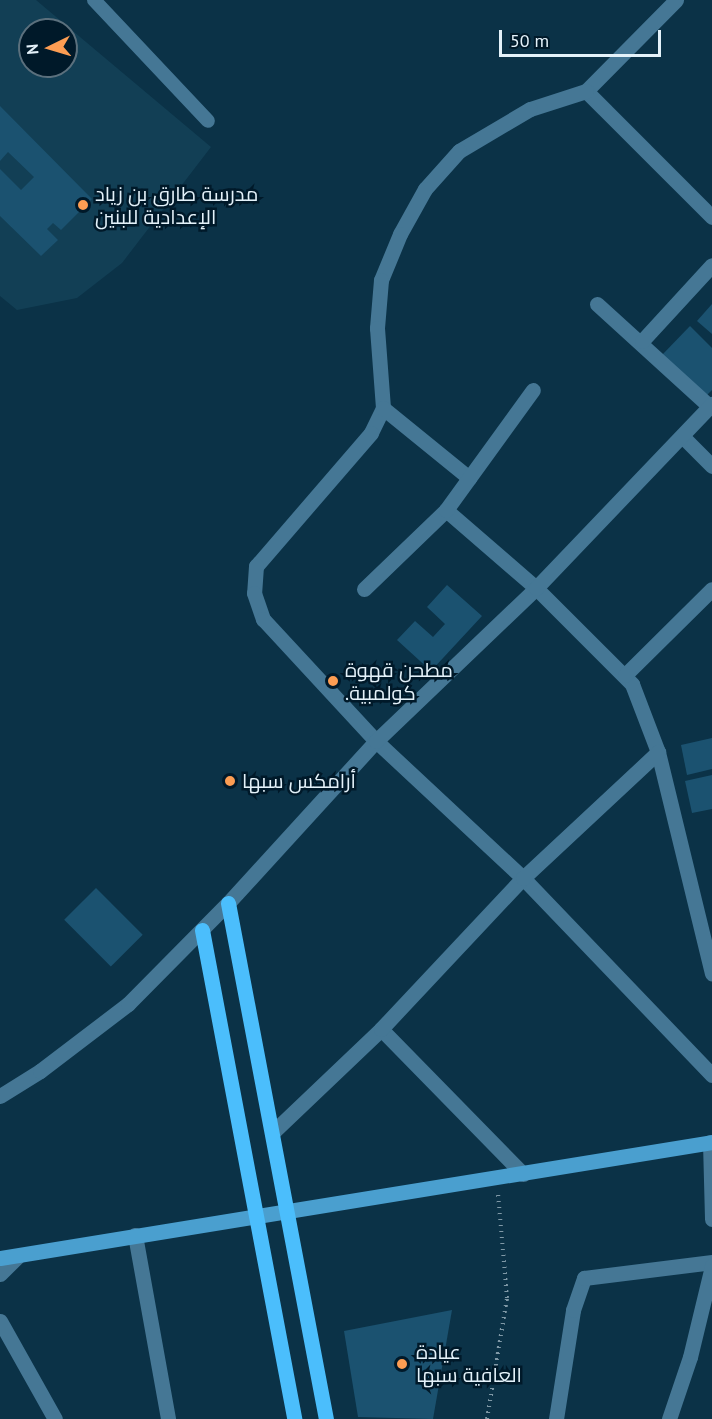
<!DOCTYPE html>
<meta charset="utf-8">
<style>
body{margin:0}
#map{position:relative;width:712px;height:1419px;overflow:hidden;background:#0b3247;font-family:"PT Sans",Cairo,sans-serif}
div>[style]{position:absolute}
.built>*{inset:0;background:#123f55}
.building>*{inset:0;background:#1b5270;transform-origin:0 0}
.path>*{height:4px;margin-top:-2px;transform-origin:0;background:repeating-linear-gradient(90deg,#8099a7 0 1.5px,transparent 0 6px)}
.lane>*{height:14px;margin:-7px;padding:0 7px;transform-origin:7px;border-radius:7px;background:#457795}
.street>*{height:15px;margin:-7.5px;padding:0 7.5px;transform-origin:7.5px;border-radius:7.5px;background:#457795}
.secondary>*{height:15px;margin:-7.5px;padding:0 7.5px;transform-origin:7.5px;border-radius:7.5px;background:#4a9fcf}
.primary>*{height:15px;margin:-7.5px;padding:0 7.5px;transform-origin:7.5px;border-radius:7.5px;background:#4bbefc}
.dots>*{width:16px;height:16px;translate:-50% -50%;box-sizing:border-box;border:3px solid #001929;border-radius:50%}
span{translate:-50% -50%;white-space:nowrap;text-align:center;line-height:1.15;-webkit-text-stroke:5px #001929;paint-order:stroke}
.poi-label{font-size:20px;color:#e4f2fa}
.left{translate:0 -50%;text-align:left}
.north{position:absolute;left:18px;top:18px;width:60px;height:60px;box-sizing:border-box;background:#001929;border:2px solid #5b707d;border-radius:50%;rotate:265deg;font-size:16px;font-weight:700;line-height:24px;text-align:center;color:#e4f2fa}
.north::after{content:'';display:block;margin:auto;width:21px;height:27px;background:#fc9d53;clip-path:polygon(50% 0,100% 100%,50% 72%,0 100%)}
.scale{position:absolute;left:499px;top:30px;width:162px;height:27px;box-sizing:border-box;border:3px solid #e4f2fa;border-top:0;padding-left:8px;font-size:18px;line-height:21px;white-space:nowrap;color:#e4f2fa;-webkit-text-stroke:4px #001929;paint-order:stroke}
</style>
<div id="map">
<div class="built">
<div style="clip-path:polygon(evenodd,0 0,36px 0,211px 147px,122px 263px,77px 298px,17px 310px,0 296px,0 0,30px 30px,66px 30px,66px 66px,30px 66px,30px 30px)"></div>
</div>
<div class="building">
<div style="clip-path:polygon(0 106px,92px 199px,61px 230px,53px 223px,47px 229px,58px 240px,41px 256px,0 216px,0 169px,21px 190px,34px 177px,8px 152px,0 161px)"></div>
<div style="clip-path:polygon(712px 304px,712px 334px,697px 321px)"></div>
<div style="clip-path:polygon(690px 326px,712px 348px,712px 390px,705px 397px,662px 355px)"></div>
<div style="clip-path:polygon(447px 585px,482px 616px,431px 671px,397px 640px,415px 621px,433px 637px,445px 624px,427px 607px)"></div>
<div style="clip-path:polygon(712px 738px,712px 769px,687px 775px,681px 745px)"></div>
<div style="clip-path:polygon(712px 775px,712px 809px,692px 813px,685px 781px)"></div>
<div style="left:96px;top:888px;width:66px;height:45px;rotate:45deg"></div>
<div style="clip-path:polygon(452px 1310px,433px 1419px,358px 1417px,344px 1331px)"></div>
</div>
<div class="path">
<div style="left:487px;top:1419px;width:123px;rotate:-80.6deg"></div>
<div style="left:507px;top:1298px;width:104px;rotate:-94.9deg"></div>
</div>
<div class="lane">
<div style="left:94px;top:0;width:166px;rotate:46.7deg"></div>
</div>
<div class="street">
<div style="left:586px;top:91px;width:128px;rotate:-45.3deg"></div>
<div style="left:712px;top:217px;width:178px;rotate:-135deg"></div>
<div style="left:586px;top:91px;width:59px;rotate:162.2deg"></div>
<div style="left:530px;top:109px;width:82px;rotate:149.4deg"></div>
<div style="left:459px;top:151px;width:51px;rotate:131.8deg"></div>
<div style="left:425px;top:189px;width:51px;rotate:119.1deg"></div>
<div style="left:400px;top:234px;width:50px;rotate:112.4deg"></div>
<div style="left:381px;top:280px;width:48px;rotate:94.8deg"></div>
<div style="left:377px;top:328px;width:80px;rotate:85.7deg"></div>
<div style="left:383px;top:408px;width:28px;rotate:116deg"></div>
<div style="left:371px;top:433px;width:176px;rotate:130.8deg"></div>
<div style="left:256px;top:566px;width:27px;rotate:94deg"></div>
<div style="left:254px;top:593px;width:28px;rotate:71deg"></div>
<div style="left:263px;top:619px;width:166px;rotate:47.2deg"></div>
<div style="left:376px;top:741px;width:201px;rotate:43deg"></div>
<div style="left:523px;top:878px;width:273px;rotate:46.2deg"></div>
<div style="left:597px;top:304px;width:151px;rotate:42.3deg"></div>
<div style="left:642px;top:341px;width:103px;rotate:-47.4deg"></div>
<div style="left:383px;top:408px;width:111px;rotate:39.1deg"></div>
<div style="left:683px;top:437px;width:41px;rotate:45deg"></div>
<div style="left:446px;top:510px;width:119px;rotate:40.9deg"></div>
<div style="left:536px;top:588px;width:136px;rotate:45deg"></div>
<div style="left:632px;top:684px;width:73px;rotate:69.1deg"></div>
<div style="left:658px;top:752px;width:228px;rotate:76.3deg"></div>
<div style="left:364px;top:589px;width:114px;rotate:-43.9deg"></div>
<div style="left:446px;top:510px;width:148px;rotate:-54.1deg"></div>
<div style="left:625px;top:675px;width:122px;rotate:-44.7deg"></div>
<div style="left:381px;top:1029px;width:203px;rotate:45.6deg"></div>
<div style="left:0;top:1096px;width:47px;rotate:-32deg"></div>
<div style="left:40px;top:1071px;width:111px;rotate:-37.3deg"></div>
<div style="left:128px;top:1004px;width:142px;rotate:-45.3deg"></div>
<div style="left:228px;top:903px;width:219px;rotate:-47.6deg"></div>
<div style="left:376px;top:741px;width:221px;rotate:-43.7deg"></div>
<div style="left:536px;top:588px;width:255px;rotate:-46.3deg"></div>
<div style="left:273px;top:1132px;width:149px;rotate:-43.6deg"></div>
<div style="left:381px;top:1029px;width:207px;rotate:-46.8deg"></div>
<div style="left:523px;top:878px;width:185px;rotate:-43deg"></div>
<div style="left:710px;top:1142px;width:77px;rotate:88.5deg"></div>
<div style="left:135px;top:1235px;width:187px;rotate:79.8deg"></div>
<div style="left:0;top:1274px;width:25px;rotate:-45deg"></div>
<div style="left:0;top:1321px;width:112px;rotate:60.7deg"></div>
<div style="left:556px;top:1419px;width:110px;rotate:-81.1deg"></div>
<div style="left:573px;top:1310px;width:34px;rotate:-71deg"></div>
<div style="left:584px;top:1278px;width:129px;rotate:-7.1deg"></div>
<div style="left:669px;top:1419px;width:65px;rotate:-71.3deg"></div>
<div style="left:690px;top:1357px;width:94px;rotate:-76.4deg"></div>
</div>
<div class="secondary">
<div style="left:0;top:1258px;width:721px;rotate:-9.25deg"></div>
</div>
<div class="primary">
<div style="left:228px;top:903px;width:525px;rotate:79.25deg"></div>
<div style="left:202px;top:930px;width:498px;rotate:79.3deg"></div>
</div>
<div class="dots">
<div style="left:83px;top:205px;background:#fc9d53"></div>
<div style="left:333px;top:681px;background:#fc9d53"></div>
<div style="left:230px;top:781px;background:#fc9d53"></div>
<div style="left:402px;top:1364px;background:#fc9d53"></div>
</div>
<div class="poi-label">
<span class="left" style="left:95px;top:206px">مدرسة طارق بن زياد<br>الإعدادية للبنين</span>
<span class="left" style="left:345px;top:682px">مطحن قهوة<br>.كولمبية</span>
<span class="left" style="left:242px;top:781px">أرامكس سبها</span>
<span class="left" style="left:416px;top:1364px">عيادة<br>العافية سبها</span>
</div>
<div class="north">N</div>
<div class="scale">50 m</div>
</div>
